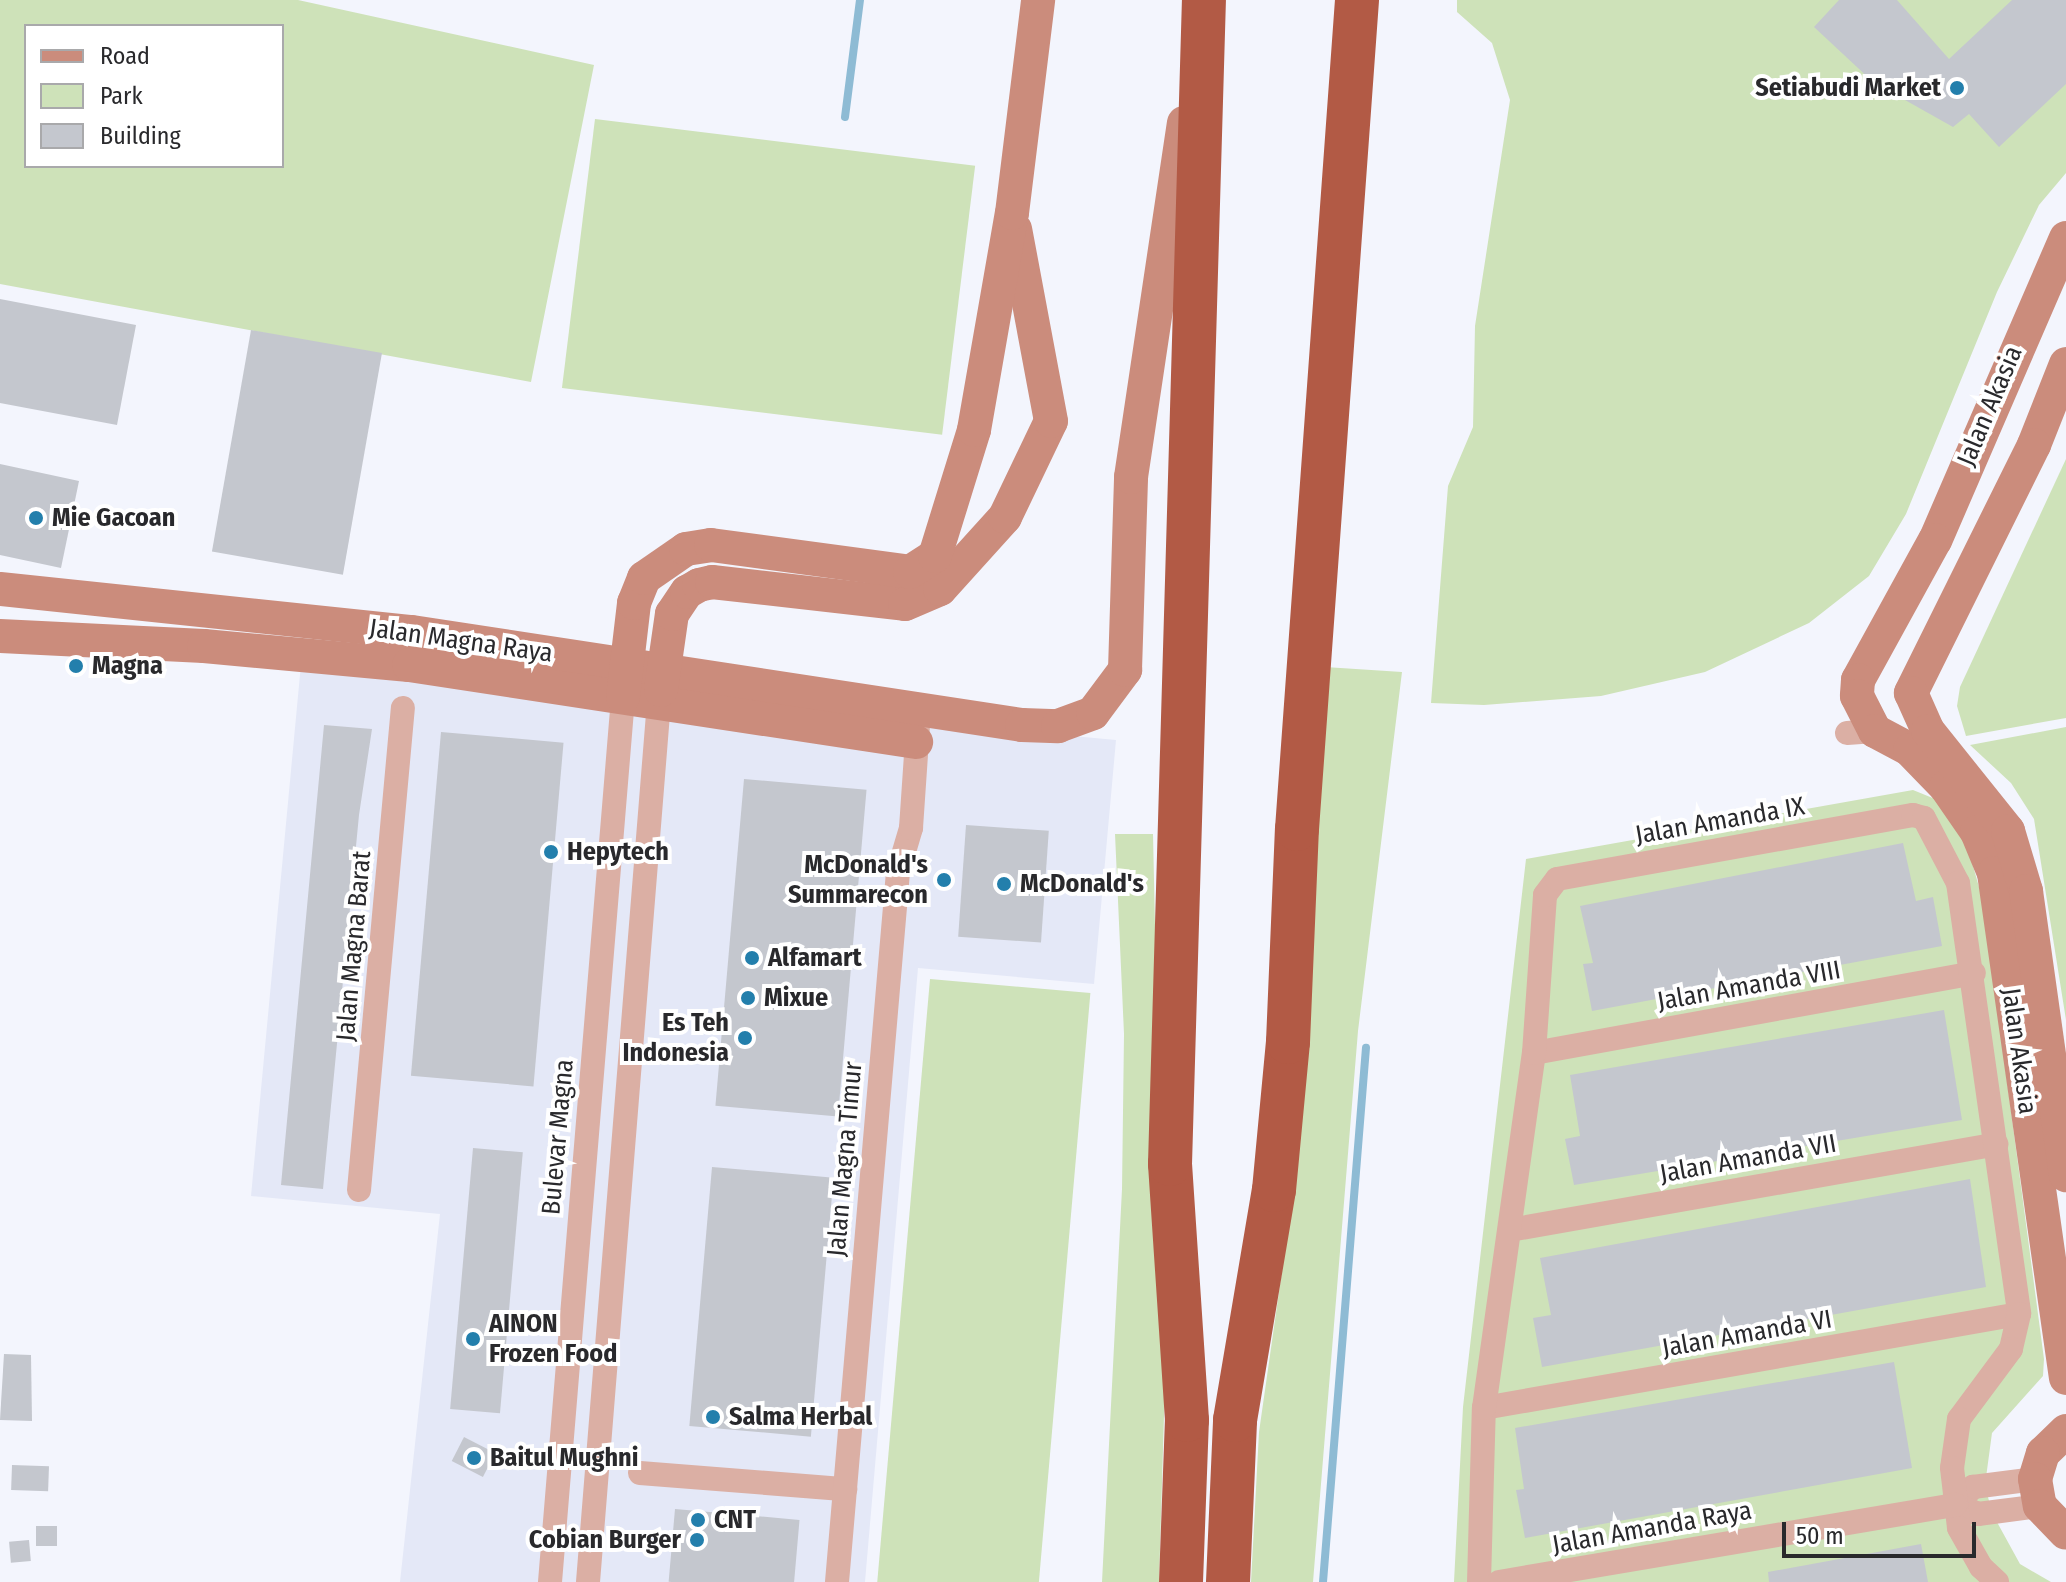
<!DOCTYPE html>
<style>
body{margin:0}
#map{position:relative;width:2066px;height:1582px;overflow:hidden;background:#f3f5fd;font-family:"Fira Sans Condensed",sans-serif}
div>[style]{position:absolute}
.built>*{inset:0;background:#e4e8f7}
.green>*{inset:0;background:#cee2b9;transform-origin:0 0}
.stream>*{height:8px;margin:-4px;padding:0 4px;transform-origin:4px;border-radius:4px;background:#8ebbd4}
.building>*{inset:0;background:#c4c7ce;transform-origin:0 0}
.street>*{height:24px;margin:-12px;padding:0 12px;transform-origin:12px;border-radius:12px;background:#dbafa4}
.secondary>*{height:34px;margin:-17px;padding:0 17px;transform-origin:17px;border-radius:17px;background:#cb8c7c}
.highway>*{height:44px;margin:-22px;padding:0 22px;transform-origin:22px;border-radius:22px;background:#b25a45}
.dots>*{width:22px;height:22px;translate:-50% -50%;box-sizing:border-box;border:4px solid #fff;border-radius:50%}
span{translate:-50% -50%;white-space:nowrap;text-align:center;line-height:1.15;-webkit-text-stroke:8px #fff;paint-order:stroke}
.poi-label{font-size:26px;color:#29292c;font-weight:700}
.right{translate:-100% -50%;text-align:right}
.left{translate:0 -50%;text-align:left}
.street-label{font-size:26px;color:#29292c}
.legend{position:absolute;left:24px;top:24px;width:260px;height:144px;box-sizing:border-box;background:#fff;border:2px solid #a9a9ab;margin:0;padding:10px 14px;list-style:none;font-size:24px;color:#29292c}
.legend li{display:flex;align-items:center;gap:16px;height:40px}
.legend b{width:40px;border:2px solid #a9a9ab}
.scale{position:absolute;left:1782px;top:1522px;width:194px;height:36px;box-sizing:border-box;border:4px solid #29292c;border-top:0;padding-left:10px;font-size:24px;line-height:28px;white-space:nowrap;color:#29292c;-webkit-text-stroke:6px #fff;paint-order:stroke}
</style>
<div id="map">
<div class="built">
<div style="clip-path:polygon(301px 664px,1116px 740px,1094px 984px,918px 968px,865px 1582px,400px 1582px,440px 1214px,251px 1196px)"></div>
</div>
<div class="green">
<div style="clip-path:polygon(evenodd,0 0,298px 0,594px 65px,531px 382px,0 284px,0 0,26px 26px,282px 26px,282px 166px,26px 166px,26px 26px)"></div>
<div style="clip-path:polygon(1457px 0,2066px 0,2066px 173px,2039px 205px,1997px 292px,1906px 514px,1869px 576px,1809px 623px,1705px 672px,1601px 696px,1484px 705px,1431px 703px,1448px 486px,1473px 427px,1475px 326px,1510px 100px,1492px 43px,1457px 12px)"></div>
<div style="left:595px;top:119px;width:383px;height:271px;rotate:7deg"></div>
<div style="clip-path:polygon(2066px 459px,2066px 718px,1966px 736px,1957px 706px,1960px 687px)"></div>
<div style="clip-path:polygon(1325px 667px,1402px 672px,1358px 1031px,1313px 1582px,1251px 1582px,1259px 1432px,1291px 1208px)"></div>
<div style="clip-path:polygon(2066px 727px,2066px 1020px,2034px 819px,2011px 783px,1970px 745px)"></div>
<div style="clip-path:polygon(1913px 790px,1940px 801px,1969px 852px,1983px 901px,2044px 1359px,2043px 1376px,1992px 1433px,1985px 1485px,1992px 1513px,2020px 1564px,2051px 1582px,1454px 1582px,1463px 1407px,1526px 859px)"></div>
<div style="clip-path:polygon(1115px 834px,1153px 834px,1165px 1383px,1159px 1582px,1102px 1582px,1122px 1189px,1124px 1034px)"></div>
<div style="left:930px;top:979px;width:161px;height:606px;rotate:5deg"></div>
</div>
<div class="stream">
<div style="left:845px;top:117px;width:118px;rotate:-82.7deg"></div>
<div style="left:1323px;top:1582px;width:536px;rotate:-85.4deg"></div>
</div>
<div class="building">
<div style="clip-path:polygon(1839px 0,1897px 0,1949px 59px,2012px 0,2066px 0,2066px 84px,1999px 147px,1969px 114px,1953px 127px,1873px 82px,1814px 27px)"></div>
<div style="clip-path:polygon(0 299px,136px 325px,117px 425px,0 403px)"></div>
<div style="left:251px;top:330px;width:133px;height:225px;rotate:10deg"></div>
<div style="clip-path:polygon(0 464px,79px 481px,61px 568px,0 555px)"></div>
<div style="clip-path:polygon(324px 725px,372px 729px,359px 815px,323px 1189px,281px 1185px)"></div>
<div style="left:441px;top:732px;width:123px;height:345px;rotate:5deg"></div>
<div style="left:744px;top:779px;width:123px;height:328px;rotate:5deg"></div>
<div style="left:966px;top:825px;width:83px;height:112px;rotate:4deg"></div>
<div style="clip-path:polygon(1903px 843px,1916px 901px,1933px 897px,1942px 946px,1592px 1011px,1583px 964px,1593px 963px,1580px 906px)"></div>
<div style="clip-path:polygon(1944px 1010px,1962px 1120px,1574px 1185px,1565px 1139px,1580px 1136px,1570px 1075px)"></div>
<div style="left:473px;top:1148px;width:50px;height:262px;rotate:5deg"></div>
<div style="left:712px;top:1167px;width:122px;height:260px;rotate:5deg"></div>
<div style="clip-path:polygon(1970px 1179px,1986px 1287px,1542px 1367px,1533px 1318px,1551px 1315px,1540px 1258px)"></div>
<div style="clip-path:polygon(4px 1354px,31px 1355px,32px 1421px,0 1420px)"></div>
<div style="clip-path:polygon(1894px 1362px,1912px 1468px,1525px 1538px,1516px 1490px,1524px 1489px,1515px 1428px)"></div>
<div style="left:464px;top:1437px;width:35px;height:27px;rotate:27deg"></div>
<div style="left:12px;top:1465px;width:37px;height:25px;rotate:2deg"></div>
<div style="left:675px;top:1509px;width:125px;height:73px;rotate:5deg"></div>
<div style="left:36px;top:1526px;width:21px;height:20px"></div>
<div style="left:29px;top:1540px;width:21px;height:20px;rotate:85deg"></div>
<div style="clip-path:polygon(1921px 1544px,1928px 1582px,1769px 1582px,1768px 1572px)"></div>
</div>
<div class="street">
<div style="left:1847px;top:733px;width:28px;rotate:-4deg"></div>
<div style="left:1534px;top:1053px;width:447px;rotate:-10.3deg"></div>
<div style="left:359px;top:1190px;width:484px;rotate:-84.8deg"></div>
<div style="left:1510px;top:1230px;width:494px;rotate:-10deg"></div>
<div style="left:1484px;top:1408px;width:543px;rotate:-9.97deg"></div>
<div style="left:640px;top:1473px;width:206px;rotate:4.5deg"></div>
<div style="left:1956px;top:1505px;width:25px;rotate:-47deg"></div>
<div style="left:1973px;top:1487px;width:63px;rotate:-7.4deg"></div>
<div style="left:1956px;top:1505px;width:24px;rotate:22deg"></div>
<div style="left:1978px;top:1514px;width:63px;rotate:-7.4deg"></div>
<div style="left:550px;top:1582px;width:888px;rotate:-85.28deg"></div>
<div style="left:588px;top:1582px;width:883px;rotate:-85.39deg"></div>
<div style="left:837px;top:1582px;width:713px;rotate:-85.09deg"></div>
<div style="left:898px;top:872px;width:46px;rotate:-73.5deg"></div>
<div style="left:911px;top:828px;width:103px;rotate:-86.1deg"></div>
<div style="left:1479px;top:1582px;width:174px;rotate:-88.4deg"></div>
<div style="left:1484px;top:1408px;width:359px;rotate:-82deg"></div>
<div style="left:1534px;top:1053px;width:158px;rotate:-86deg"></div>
<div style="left:1545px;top:895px;width:20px;rotate:-53deg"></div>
<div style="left:1557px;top:879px;width:362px;rotate:-10.2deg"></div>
<div style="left:1913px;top:815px;width:11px;rotate:15deg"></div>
<div style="left:1924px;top:818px;width:73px;rotate:62.4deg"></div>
<div style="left:1958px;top:883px;width:435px;rotate:81.9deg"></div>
<div style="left:2019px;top:1314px;width:36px;rotate:103deg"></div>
<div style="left:2011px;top:1349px;width:87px;rotate:126.6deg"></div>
<div style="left:1959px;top:1419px;width:49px;rotate:98.1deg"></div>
<div style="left:1952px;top:1468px;width:60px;rotate:83.3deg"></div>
<div style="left:1959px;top:1528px;width:45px;rotate:60.6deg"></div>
<div style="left:1981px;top:1567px;width:22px;rotate:43deg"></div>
<div style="left:1499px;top:1582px;width:463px;rotate:-9.6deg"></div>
</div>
<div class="secondary">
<div style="left:2066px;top:238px;width:329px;rotate:113.4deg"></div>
<div style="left:1935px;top:540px;width:160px;rotate:118.8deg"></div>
<div style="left:1858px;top:680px;width:16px;rotate:94deg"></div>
<div style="left:1857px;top:696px;width:39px;rotate:63deg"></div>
<div style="left:1875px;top:731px;width:40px;rotate:28deg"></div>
<div style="left:1910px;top:750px;width:52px;rotate:45.8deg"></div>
<div style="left:1946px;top:787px;width:55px;rotate:55.4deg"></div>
<div style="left:1977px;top:832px;width:44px;rotate:67.5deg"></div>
<div style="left:1994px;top:873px;width:510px;rotate:81.89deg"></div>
<div style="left:2066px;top:364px;width:87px;rotate:111.6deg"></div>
<div style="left:2034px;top:445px;width:277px;rotate:116.4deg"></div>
<div style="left:1911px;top:693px;width:42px;rotate:65.9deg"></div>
<div style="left:1928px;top:731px;width:128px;rotate:51.3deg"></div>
<div style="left:2008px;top:831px;width:63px;rotate:73.3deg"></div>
<div style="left:2026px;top:891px;width:287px;rotate:82deg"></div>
<div style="left:0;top:589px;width:414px;rotate:6deg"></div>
<div style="left:412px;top:632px;width:617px;rotate:8.67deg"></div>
<div style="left:1022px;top:725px;width:36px;rotate:2deg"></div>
<div style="left:1058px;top:726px;width:37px;rotate:-20deg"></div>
<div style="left:1093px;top:713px;width:54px;rotate:-53.3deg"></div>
<div style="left:1125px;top:670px;width:193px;rotate:-88.2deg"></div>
<div style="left:1131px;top:477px;width:358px;rotate:-81.5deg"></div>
<div style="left:0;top:636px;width:204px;rotate:2.8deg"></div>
<div style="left:204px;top:646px;width:206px;rotate:5.3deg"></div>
<div style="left:409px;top:665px;width:513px;rotate:8.64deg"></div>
<div style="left:661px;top:690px;width:77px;rotate:-81.8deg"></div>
<div style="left:672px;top:614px;width:27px;rotate:-56deg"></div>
<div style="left:687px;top:592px;width:14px;rotate:-30deg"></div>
<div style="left:699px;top:585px;width:13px;rotate:-13deg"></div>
<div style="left:712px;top:582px;width:194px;rotate:6.5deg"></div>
<div style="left:905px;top:604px;width:38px;rotate:-23deg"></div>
<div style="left:940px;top:589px;width:97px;rotate:-47.9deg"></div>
<div style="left:1005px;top:517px;width:106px;rotate:-64.4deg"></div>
<div style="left:1051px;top:421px;width:195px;rotate:-100.6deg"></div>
<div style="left:623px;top:697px;width:95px;rotate:-83.3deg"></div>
<div style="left:634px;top:603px;width:27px;rotate:-68deg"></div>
<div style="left:644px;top:578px;width:51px;rotate:-34.6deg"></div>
<div style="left:686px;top:549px;width:25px;rotate:-9deg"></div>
<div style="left:711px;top:545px;width:201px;rotate:7.7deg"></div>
<div style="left:910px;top:572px;width:30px;rotate:-33deg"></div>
<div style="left:935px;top:556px;width:132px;rotate:-72.8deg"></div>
<div style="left:974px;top:430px;width:220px;rotate:-80.1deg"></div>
<div style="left:1012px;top:213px;width:215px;rotate:-83deg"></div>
<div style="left:2066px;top:1431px;width:32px;rotate:136deg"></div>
<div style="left:2043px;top:1453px;width:27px;rotate:107deg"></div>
<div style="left:2035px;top:1479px;width:27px;rotate:80deg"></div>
<div style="left:2040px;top:1506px;width:37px;rotate:46deg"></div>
</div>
<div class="highway">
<div style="left:1181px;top:1582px;width:162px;rotate:-87.9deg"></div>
<div style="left:1187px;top:1420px;width:257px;rotate:-93.8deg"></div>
<div style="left:1170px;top:1164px;width:1164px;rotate:-88.33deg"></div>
<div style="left:1228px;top:1582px;width:162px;rotate:-87.5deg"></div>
<div style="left:1235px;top:1420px;width:233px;rotate:-80.4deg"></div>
<div style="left:1274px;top:1190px;width:149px;rotate:-84.6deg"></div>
<div style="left:1288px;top:1042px;width:213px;rotate:-87.6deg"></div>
<div style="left:1297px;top:829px;width:831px;rotate:-85.86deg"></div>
</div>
<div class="dots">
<div style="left:1957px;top:88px;background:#237fac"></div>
<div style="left:36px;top:518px;background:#237fac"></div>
<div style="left:76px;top:666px;background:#237fac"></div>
<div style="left:551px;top:852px;background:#237fac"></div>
<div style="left:944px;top:880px;background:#237fac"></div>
<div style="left:1004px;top:884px;background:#237fac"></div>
<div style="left:752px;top:958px;background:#237fac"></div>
<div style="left:748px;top:998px;background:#237fac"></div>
<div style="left:745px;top:1038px;background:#237fac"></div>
<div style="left:473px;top:1339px;background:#237fac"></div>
<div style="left:713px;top:1417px;background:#237fac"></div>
<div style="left:474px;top:1458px;background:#237fac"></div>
<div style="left:698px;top:1520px;background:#237fac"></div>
<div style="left:697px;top:1540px;background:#237fac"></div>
</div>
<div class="poi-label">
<span class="right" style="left:1941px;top:88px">Setiabudi Market</span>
<span class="left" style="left:52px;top:518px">Mie Gacoan</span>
<span class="left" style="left:92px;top:666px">Magna</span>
<span class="left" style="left:567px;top:852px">Hepytech</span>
<span class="right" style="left:928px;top:880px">McDonald's<br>Summarecon</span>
<span class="left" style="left:1020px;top:884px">McDonald's</span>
<span class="left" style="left:768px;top:958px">Alfamart</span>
<span class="left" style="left:764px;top:998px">Mixue</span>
<span class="right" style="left:729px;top:1038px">Es Teh<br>Indonesia</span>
<span class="left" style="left:489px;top:1339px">AINON<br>Frozen Food</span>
<span class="left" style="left:729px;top:1417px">Salma Herbal</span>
<span class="left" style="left:490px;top:1458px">Baitul Mughni</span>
<span class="left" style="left:714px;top:1520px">CNT</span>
<span class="right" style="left:681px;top:1540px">Cobian Burger</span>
</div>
<div class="street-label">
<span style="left:1990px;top:406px;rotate:-67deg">Jalan Akasia</span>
<span style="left:461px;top:641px;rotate:8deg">Jalan Magna Raya</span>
<span style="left:1720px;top:821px;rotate:-10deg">Jalan Amanda IX</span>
<span style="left:354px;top:946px;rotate:-85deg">Jalan Magna Barat</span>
<span style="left:1749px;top:986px;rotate:-10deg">Jalan Amanda VIII</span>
<span style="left:2019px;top:1051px;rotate:82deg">Jalan Akasia</span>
<span style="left:558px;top:1137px;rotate:-85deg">Bulevar Magna</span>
<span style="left:845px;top:1159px;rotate:-85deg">Jalan Magna Timur</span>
<span style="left:1748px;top:1159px;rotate:-10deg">Jalan Amanda VII</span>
<span style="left:1747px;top:1334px;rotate:-10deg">Jalan Amanda VI</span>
<span style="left:1652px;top:1528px;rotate:-10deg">Jalan Amanda Raya</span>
</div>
<ul class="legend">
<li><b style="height:10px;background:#cb8c7c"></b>Road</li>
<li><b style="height:22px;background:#cee2b9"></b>Park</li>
<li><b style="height:22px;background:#c4c7ce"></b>Building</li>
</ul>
<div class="scale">50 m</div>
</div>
